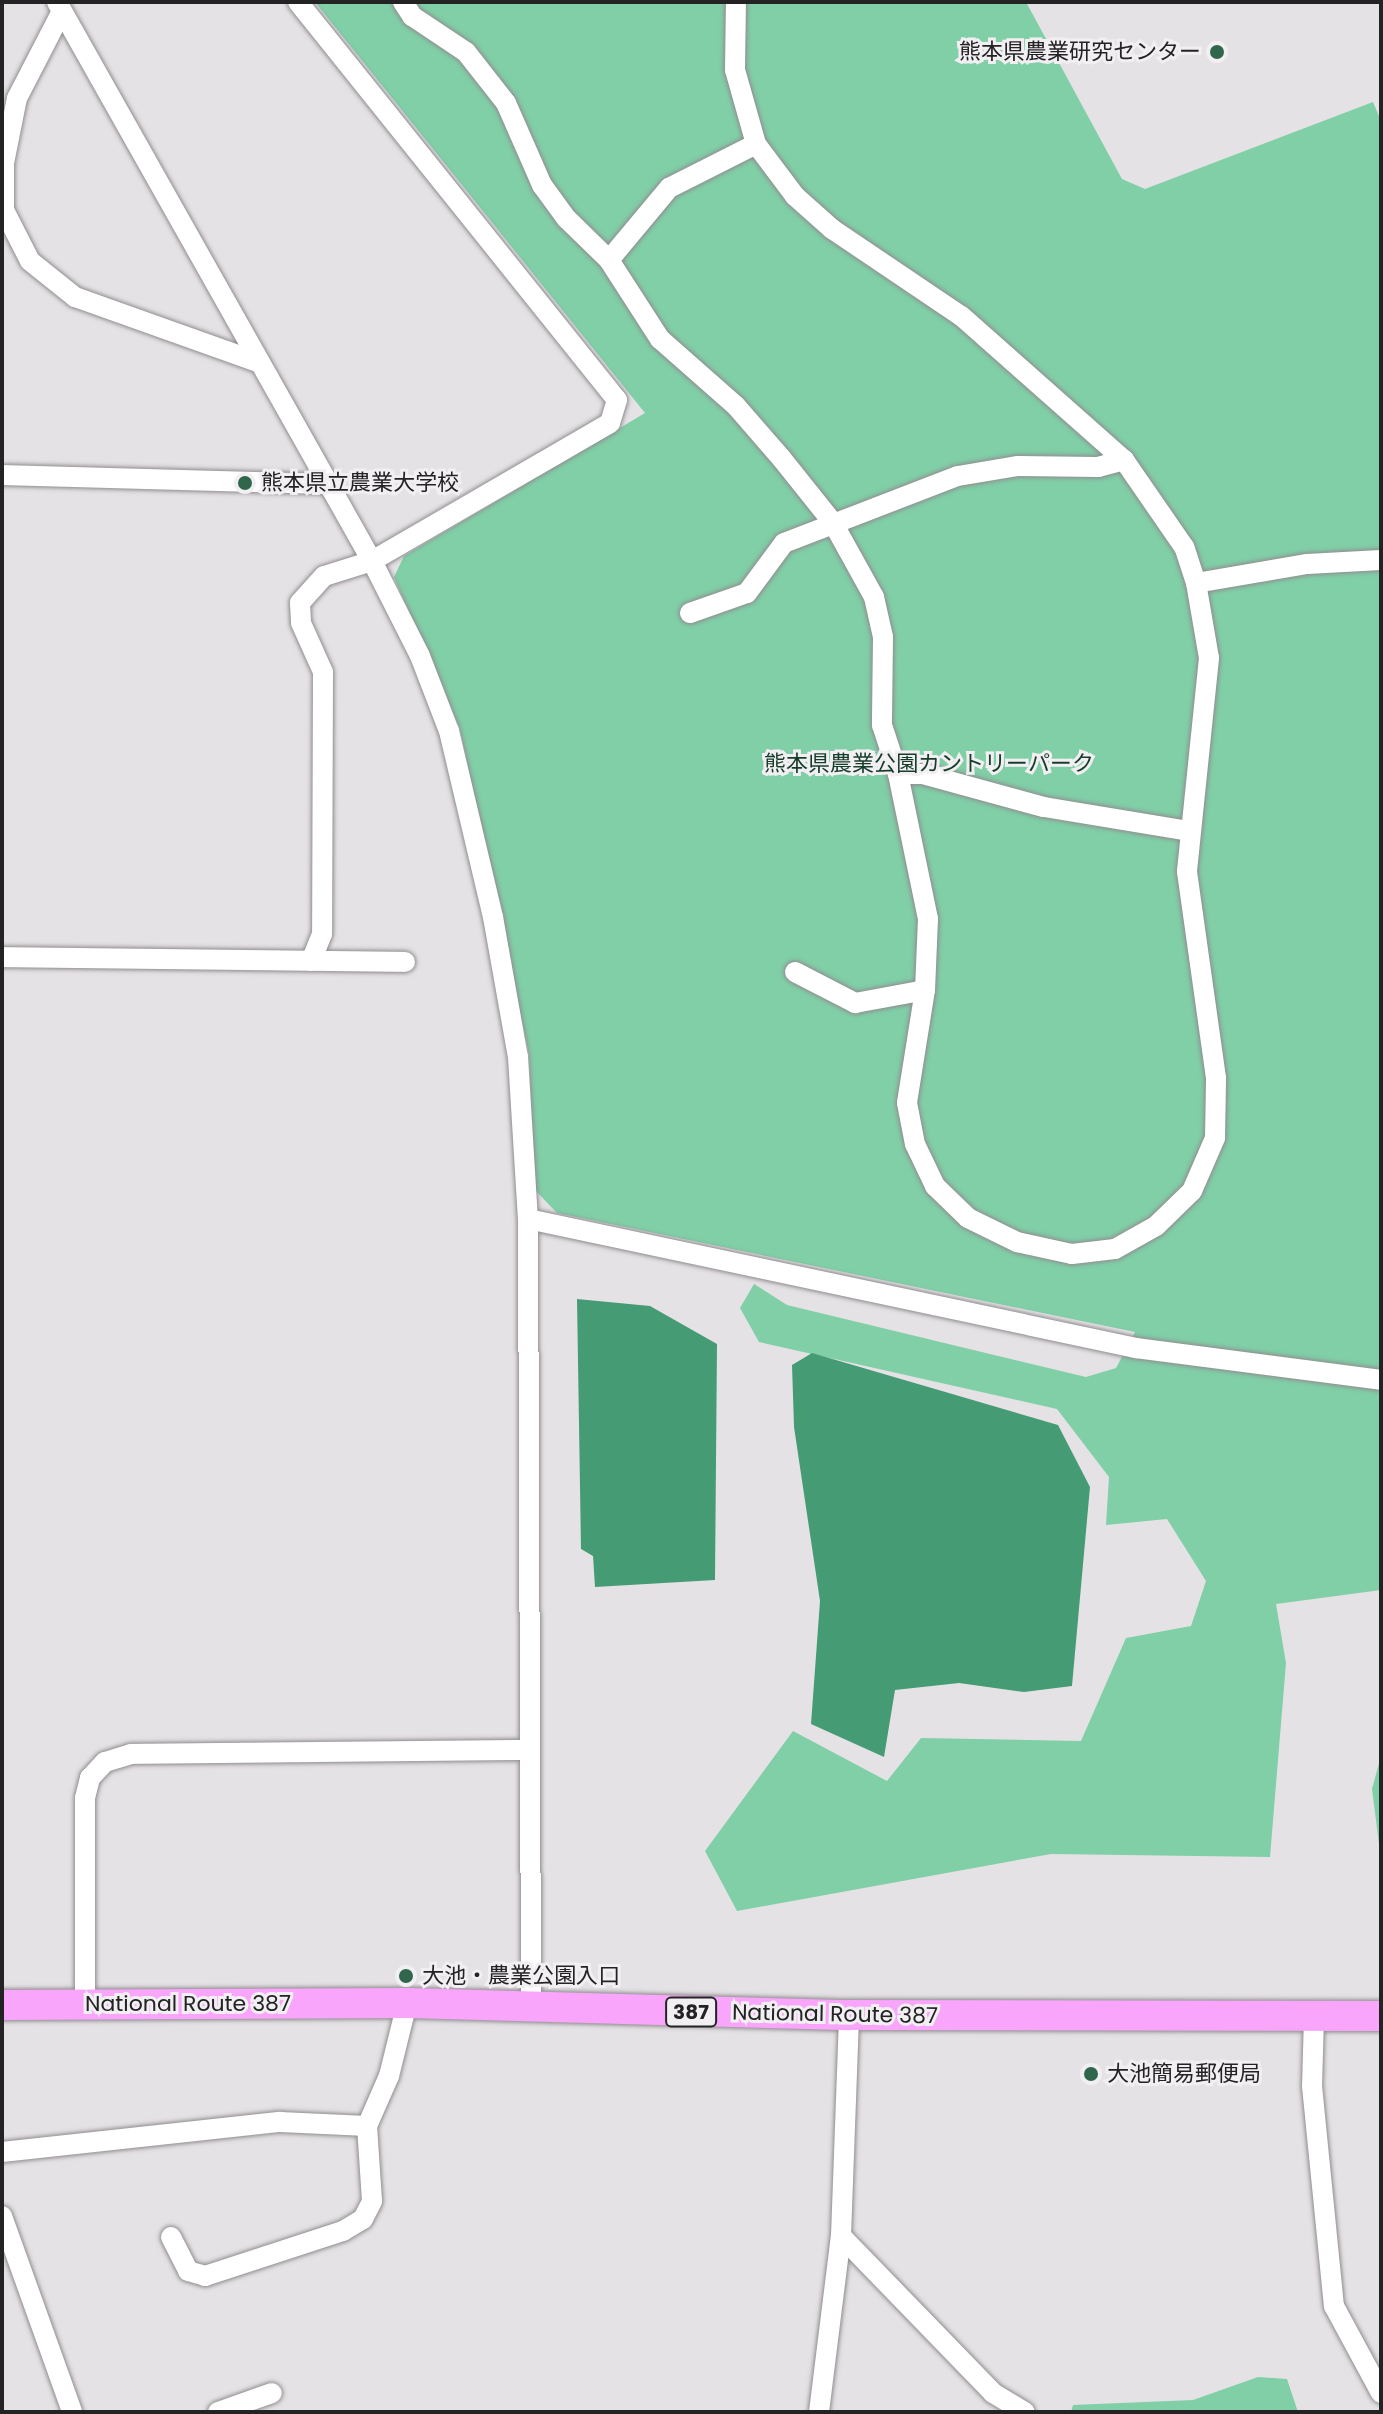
<!DOCTYPE html>
<meta charset="utf-8">
<style>
body{margin:0}
#map{position:relative;width:1383px;height:2414px;overflow:hidden;background:#e5e2e5;font-family:Poppins,"Noto Sans JP",sans-serif}
div>[style]{position:absolute}
.green>*{inset:0;background:#80cfa7}
.water>*{inset:0;background:#459c74}
.roads{filter:drop-shadow(0 0 2px #908d90) drop-shadow(0 0 2px #908d90)}
.minor>*{height:20px;margin:-10px;padding:0 10px;transform-origin:10px;border-radius:10px;background:#fff}
.highway>*{height:30px;margin:-15px;padding:0 15px;transform-origin:15px;border-radius:15px;background:#f8a5fb}
.dots>*{width:22px;height:22px;translate:-50% -50%;box-sizing:border-box;border:4px solid #f2eff2;border-radius:50%}
span{translate:-50% -50%;white-space:nowrap;text-align:center;line-height:1.15;-webkit-text-stroke:6px #f2eff2;paint-order:stroke}
.shield-label span{padding:2px 6px;background:#f2eff2;border:2px solid;border-radius:6px;-webkit-text-stroke-width:0}
.shield-label{font-size:20px;color:#242324;font-weight:700}
.poi-label{font-size:22px;color:#242324}
.right{translate:-100% -50%;text-align:right}
.left{translate:0 -50%;text-align:left}
.park-label{font-size:22px;color:#163c2a}
.street-label{font-size:22px;color:#242324}
.frame{position:absolute;inset:0;border:4px solid #242324;pointer-events:none}
</style>
<div id="map">
<div class="green">
<div style="clip-path:polygon(315px 2px,1026px 2px,1122px 179px,1145px 189px,1373px 102px,1381px 121px,1381px 1590px,1276px 1604px,1286px 1663px,1270px 1857px,1051px 1854px,737px 1911px,705px 1851px,793px 1731px,887px 1781px,921px 1738px,1081px 1741px,1126px 1638px,1191px 1626px,1206px 1581px,1167px 1519px,1106px 1525px,1109px 1477px,1057px 1409px,759px 1342px,740px 1308px,754px 1284px,787px 1305px,1086px 1377px,1116px 1368px,1135px 1332px,557px 1213px,535px 1190px,529px 1054px,460px 729px,394px 577px,404px 556px,645px 413px)"></div>
<div style="clip-path:polygon(1381px 1756px,1381px 1860px,1372px 1789px)"></div>
<div style="clip-path:polygon(1258px 2377px,1287px 2379px,1298px 2412px,1071px 2412px,1073px 2405px,1193px 2400px)"></div>
</div>
<div class="water">
<div style="clip-path:polygon(577px 1299px,650px 1306px,717px 1344px,715px 1580px,595px 1587px,593px 1556px,581px 1549px)"></div>
<div style="clip-path:polygon(812px 1353px,1058px 1425px,1090px 1487px,1072px 1686px,1024px 1692px,959px 1683px,895px 1690px,884px 1757px,811px 1724px,820px 1601px,794px 1427px,792px 1365px)"></div>
</div>
<div class="roads">
<div class="minor">
<div style="left:57px;top:2px;width:642px;rotate:60.6deg"></div>
<div style="left:372px;top:561px;width:50px;rotate:162.6deg"></div>
<div style="left:324px;top:576px;width:36px;rotate:132deg"></div>
<div style="left:300px;top:603px;width:20px;rotate:87deg"></div>
<div style="left:301px;top:623px;width:54px;rotate:65.8deg"></div>
<div style="left:323px;top:672px;width:262px;rotate:90.2deg"></div>
<div style="left:322px;top:934px;width:29px;rotate:112deg"></div>
<div style="left:298px;top:2px;width:510px;rotate:51.29deg"></div>
<div style="left:617px;top:400px;width:24px;rotate:107deg"></div>
<div style="left:610px;top:423px;width:275px;rotate:149.9deg"></div>
<div style="left:372px;top:561px;width:106px;rotate:63.2deg"></div>
<div style="left:420px;top:656px;width:80px;rotate:68.9deg"></div>
<div style="left:449px;top:731px;width:191px;rotate:76.7deg"></div>
<div style="left:493px;top:917px;width:142px;rotate:79.9deg"></div>
<div style="left:518px;top:1057px;width:162px;rotate:86.5deg"></div>
<div style="left:528px;top:1219px;width:791px;rotate:89.78deg"></div>
<div style="left:403px;top:2px;width:17px;rotate:57deg"></div>
<div style="left:412px;top:16px;width:65px;rotate:33.7deg"></div>
<div style="left:466px;top:52px;width:65px;rotate:51.9deg"></div>
<div style="left:506px;top:103px;width:90px;rotate:66.3deg"></div>
<div style="left:542px;top:185px;width:41px;rotate:54deg"></div>
<div style="left:566px;top:218px;width:60px;rotate:44.3deg"></div>
<div style="left:609px;top:260px;width:94px;rotate:57.2deg"></div>
<div style="left:660px;top:339px;width:101px;rotate:41.4deg"></div>
<div style="left:736px;top:406px;width:70px;rotate:49deg"></div>
<div style="left:782px;top:459px;width:82px;rotate:51.4deg"></div>
<div style="left:833px;top:523px;width:85px;rotate:61deg"></div>
<div style="left:874px;top:597px;width:41px;rotate:77.3deg"></div>
<div style="left:883px;top:637px;width:88px;rotate:90.7deg"></div>
<div style="left:882px;top:725px;width:52px;rotate:71.9deg"></div>
<div style="left:898px;top:774px;width:148px;rotate:78.3deg"></div>
<div style="left:928px;top:919px;width:71px;rotate:92.4deg"></div>
<div style="left:925px;top:990px;width:114px;rotate:99.1deg"></div>
<div style="left:907px;top:1103px;width:42px;rotate:79deg"></div>
<div style="left:915px;top:1144px;width:47px;rotate:64.5deg"></div>
<div style="left:935px;top:1186px;width:46px;rotate:44.1deg"></div>
<div style="left:968px;top:1218px;width:55px;rotate:26.1deg"></div>
<div style="left:1017px;top:1242px;width:56px;rotate:12.3deg"></div>
<div style="left:1072px;top:1254px;width:43px;rotate:-6.6deg"></div>
<div style="left:1115px;top:1249px;width:47px;rotate:-29.3deg"></div>
<div style="left:1156px;top:1226px;width:50px;rotate:-44.2deg"></div>
<div style="left:1192px;top:1191px;width:58px;rotate:-66.5deg"></div>
<div style="left:1215px;top:1138px;width:60px;rotate:-89deg"></div>
<div style="left:1216px;top:1078px;width:209px;rotate:-98deg"></div>
<div style="left:1187px;top:871px;width:214px;rotate:-84.1deg"></div>
<div style="left:1209px;top:658px;width:76px;rotate:-99.8deg"></div>
<div style="left:1196px;top:583px;width:38px;rotate:-108deg"></div>
<div style="left:1184px;top:547px;width:106px;rotate:-124.6deg"></div>
<div style="left:1124px;top:460px;width:217px;rotate:-138.5deg"></div>
<div style="left:961px;top:316px;width:156px;rotate:-146deg"></div>
<div style="left:832px;top:229px;width:50px;rotate:-138.3deg"></div>
<div style="left:795px;top:196px;width:65px;rotate:-126.9deg"></div>
<div style="left:756px;top:144px;width:77px;rotate:-105.8deg"></div>
<div style="left:735px;top:70px;width:68px;rotate:-89.2deg"></div>
<div style="left:62px;top:11px;width:98px;rotate:117.3deg"></div>
<div style="left:17px;top:98px;width:66px;rotate:101.3deg"></div>
<div style="left:4px;top:163px;width:47px;rotate:90deg"></div>
<div style="left:4px;top:210px;width:57px;rotate:63deg"></div>
<div style="left:30px;top:261px;width:58px;rotate:38.7deg"></div>
<div style="left:75px;top:297px;width:196px;rotate:19.6deg"></div>
<div style="left:609px;top:260px;width:94px;rotate:-50.2deg"></div>
<div style="left:669px;top:188px;width:97px;rotate:-26.8deg"></div>
<div style="left:2px;top:475px;width:324px;rotate:1.6deg"></div>
<div style="left:1196px;top:583px;width:113px;rotate:-9.7deg"></div>
<div style="left:1307px;top:564px;width:74px;rotate:-3.1deg"></div>
<div style="left:690px;top:613px;width:60px;rotate:-19.3deg"></div>
<div style="left:747px;top:593px;width:62px;rotate:-53.5deg"></div>
<div style="left:784px;top:543px;width:186px;rotate:-21.1deg"></div>
<div style="left:958px;top:476px;width:61px;rotate:-9.5deg"></div>
<div style="left:1018px;top:466px;width:80px;rotate:0.7deg"></div>
<div style="left:1098px;top:467px;width:27px;rotate:-15deg"></div>
<div style="left:898px;top:774px;width:25px"></div>
<div style="left:923px;top:774px;width:125px;rotate:15.3deg"></div>
<div style="left:1044px;top:807px;width:147px;rotate:9.4deg"></div>
<div style="left:2px;top:957px;width:403px;rotate:0.7deg"></div>
<div style="left:795px;top:972px;width:68px;rotate:27.3deg"></div>
<div style="left:855px;top:1003px;width:71px;rotate:-10.5deg"></div>
<div style="left:528px;top:1219px;width:622px;rotate:11.98deg"></div>
<div style="left:1136px;top:1348px;width:247px;rotate:7.4deg"></div>
<div style="left:85px;top:2005px;width:207px;rotate:-90deg"></div>
<div style="left:85px;top:1798px;width:21px;rotate:-76deg"></div>
<div style="left:90px;top:1778px;width:22px;rotate:-47deg"></div>
<div style="left:105px;top:1762px;width:27px;rotate:-17deg"></div>
<div style="left:131px;top:1754px;width:399px;rotate:-0.6deg"></div>
<div style="left:1314px;top:2016px;width:70px;rotate:91.6deg"></div>
<div style="left:1312px;top:2086px;width:221px;rotate:84.3deg"></div>
<div style="left:1334px;top:2306px;width:99px;rotate:61.6deg"></div>
<div style="left:2px;top:2152px;width:280px;rotate:-6.2deg"></div>
<div style="left:280px;top:2122px;width:87px;rotate:2.6deg"></div>
<div style="left:2px;top:2216px;width:208px;rotate:70.3deg"></div>
<div style="left:841px;top:2236px;width:219px;rotate:45.9deg"></div>
<div style="left:993px;top:2393px;width:37px;rotate:31deg"></div>
<div style="left:171px;top:2237px;width:38px;rotate:63deg"></div>
<div style="left:188px;top:2271px;width:18px;rotate:16deg"></div>
<div style="left:205px;top:2276px;width:145px;rotate:-18.1deg"></div>
<div style="left:343px;top:2231px;width:23px;rotate:-31deg"></div>
<div style="left:363px;top:2219px;width:20px;rotate:-63deg"></div>
<div style="left:372px;top:2201px;width:75px;rotate:-93.8deg"></div>
<div style="left:367px;top:2126px;width:55px;rotate:-66.3deg"></div>
<div style="left:389px;top:2076px;width:75px;rotate:-76.1deg"></div>
<div style="left:218px;top:2412px;width:57px;rotate:-19.4deg"></div>
<div style="left:819px;top:2412px;width:177px;rotate:-82.9deg"></div>
<div style="left:841px;top:2236px;width:221px;rotate:-87.9deg"></div>
</div>
<div class="highway">
<div style="left:2px;top:2005px;width:405px;rotate:-0.3deg"></div>
<div style="left:407px;top:2003px;width:442px;rotate:1.6deg"></div>
<div style="left:849px;top:2015px;width:532px;rotate:0.11deg"></div>
</div>
</div>
<div class="dots">
<div style="left:1217px;top:52px;background:#30664c"></div>
<div style="left:245px;top:483px;background:#30664c"></div>
<div style="left:406px;top:1976px;background:#30664c"></div>
<div style="left:1091px;top:2074px;background:#30664c"></div>
</div>
<div class="shield-label">
<span style="left:691px;top:2012px">387</span>
</div>
<div class="poi-label">
<span class="right" style="left:1201px;top:52px">熊本県農業研究センター</span>
<span class="left" style="left:261px;top:483px">熊本県立農業大学校</span>
<span class="left" style="left:422px;top:1976px">大池・農業公園入口</span>
<span class="left" style="left:1107px;top:2074px">大池簡易郵便局</span>
</div>
<div class="park-label">
<span style="left:929px;top:764px">熊本県農業公園カントリーパーク</span>
</div>
<div class="street-label">
<span style="left:188px;top:2004px">National Route 387</span>
<span style="left:835px;top:2014px;rotate:1deg">National Route 387</span>
</div>
<div class="frame"></div>
</div>
